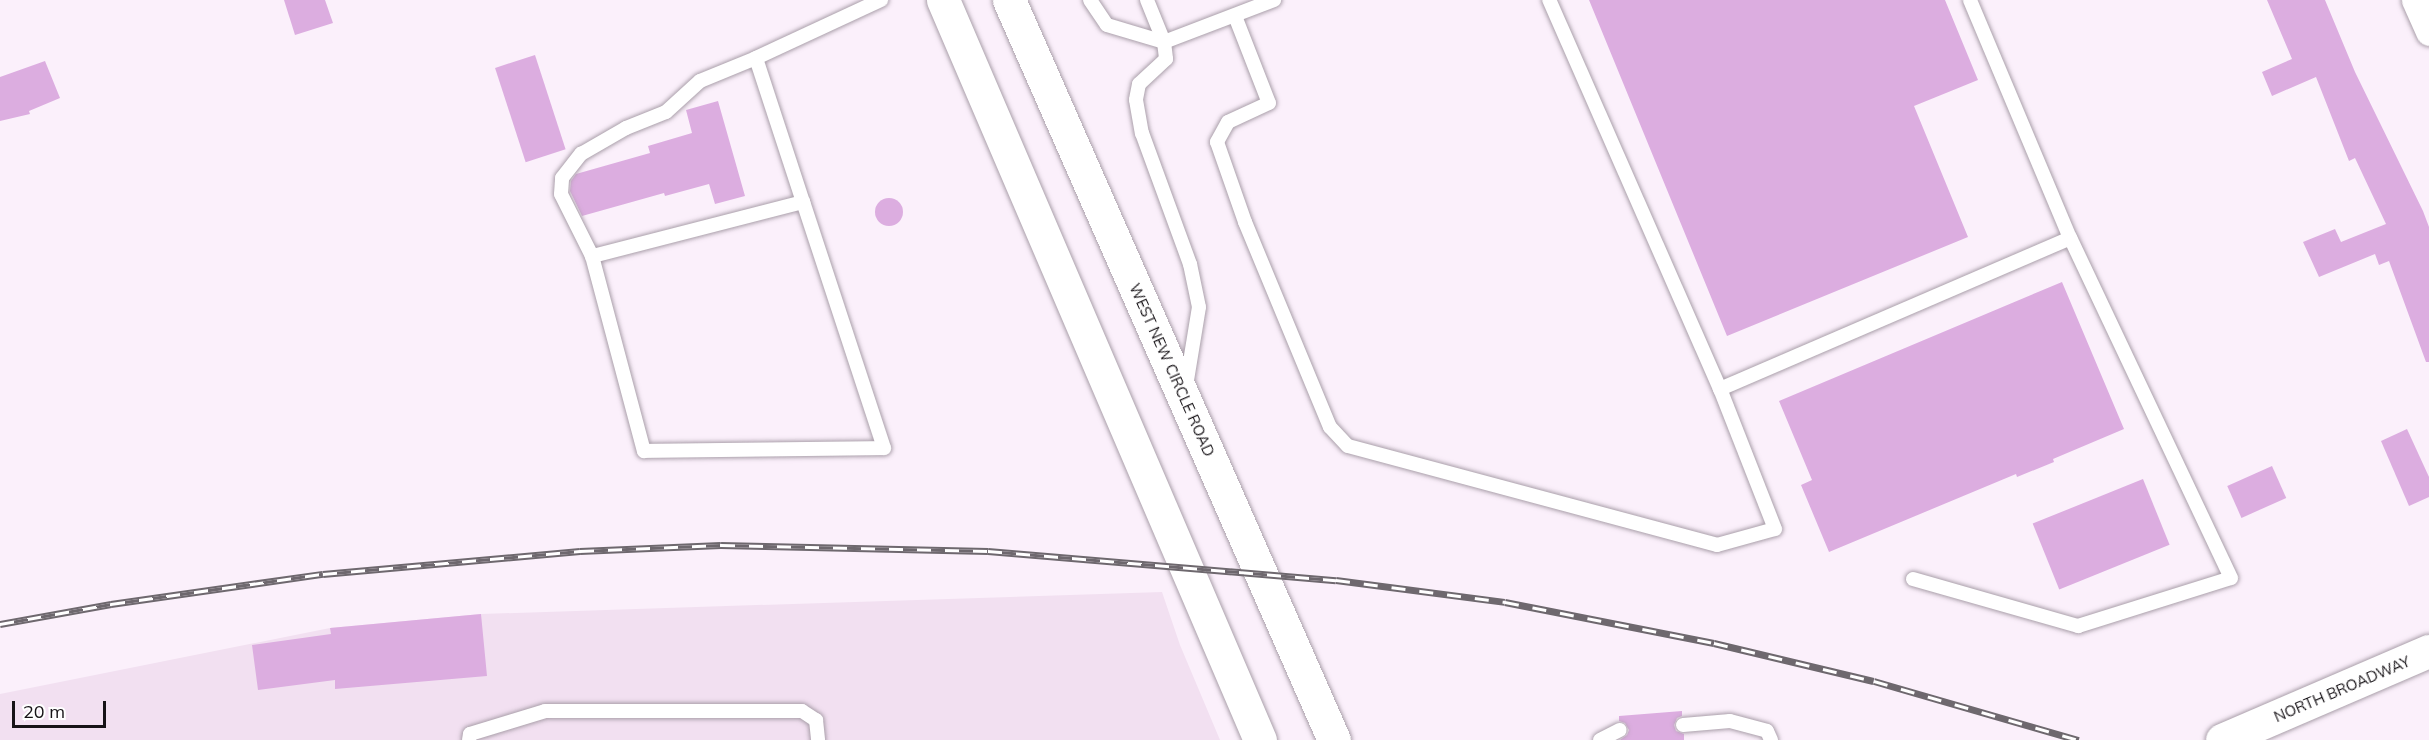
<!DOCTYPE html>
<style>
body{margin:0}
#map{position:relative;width:2429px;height:740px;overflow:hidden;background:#fbf0fb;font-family:Mulish,sans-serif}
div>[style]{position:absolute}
.built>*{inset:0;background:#f2e0f1}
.building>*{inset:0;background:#dcade0;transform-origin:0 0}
.round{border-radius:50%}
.roads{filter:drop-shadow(0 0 2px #aa9faa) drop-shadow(0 0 2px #aa9faa)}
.service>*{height:14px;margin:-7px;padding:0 7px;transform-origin:7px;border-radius:7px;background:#fff}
.minor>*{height:27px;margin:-13.5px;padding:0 13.5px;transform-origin:13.5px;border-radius:13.5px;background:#fff}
.primary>*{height:33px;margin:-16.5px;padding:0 16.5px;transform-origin:16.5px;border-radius:16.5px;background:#fff}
.trunk>*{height:33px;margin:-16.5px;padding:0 16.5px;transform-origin:16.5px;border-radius:16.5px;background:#fff}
.rail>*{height:7px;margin-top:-3.5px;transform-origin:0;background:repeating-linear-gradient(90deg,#fff 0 14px,#6e686e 0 28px);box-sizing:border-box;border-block:2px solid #6e686e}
span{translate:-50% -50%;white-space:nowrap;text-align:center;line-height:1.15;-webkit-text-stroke:4.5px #fff;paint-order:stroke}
.street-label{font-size:15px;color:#171317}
.scale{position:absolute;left:12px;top:701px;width:94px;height:27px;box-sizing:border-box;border:3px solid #171317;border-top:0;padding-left:8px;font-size:18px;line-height:21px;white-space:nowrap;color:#171317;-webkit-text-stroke:4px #fff;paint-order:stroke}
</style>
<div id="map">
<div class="built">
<div style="clip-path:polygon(1162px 592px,1180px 645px,1220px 740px,0 740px,0 694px,330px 628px,481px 614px)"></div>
</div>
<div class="building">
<div style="clip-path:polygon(284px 0,325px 0,333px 23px,295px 35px)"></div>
<div style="clip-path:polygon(1589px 0,1945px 0,1978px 80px,1914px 106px,1968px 237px,1727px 336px)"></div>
<div style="clip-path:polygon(2267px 0,2325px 0,2355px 72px,2423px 211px,2429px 227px,2429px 362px,2426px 362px,2389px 261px,2379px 265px,2375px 254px,2319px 277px,2303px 242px,2335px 229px,2341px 242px,2386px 224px,2355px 158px,2349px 161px,2316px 77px,2272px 96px,2262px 72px,2292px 59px)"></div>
<div style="left:535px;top:55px;width:99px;height:42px;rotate:72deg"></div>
<div style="clip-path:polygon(45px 61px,60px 98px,29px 111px,30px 114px,0 121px,0 77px)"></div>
<div style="clip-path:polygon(718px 101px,745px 196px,715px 204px,709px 184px,665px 196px,664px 193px,582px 216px,570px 191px,571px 181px,576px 174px,650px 153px,648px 146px,692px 133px,686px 110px)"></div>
<div class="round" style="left:875px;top:198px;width:28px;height:28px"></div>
<div style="clip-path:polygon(2062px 282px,2124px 429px,2053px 459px,2054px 462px,2017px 477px,2016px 474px,1829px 552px,1801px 485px,1812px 480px,1779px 401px)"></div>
<div style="clip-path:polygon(2407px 429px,2429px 477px,2429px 497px,2409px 506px,2381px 441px)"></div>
<div style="left:2272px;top:466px;width:35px;height:49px;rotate:66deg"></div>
<div style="left:2143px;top:479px;width:71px;height:119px;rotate:68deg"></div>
<div style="clip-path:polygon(481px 614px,487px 676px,335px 689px,335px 680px,258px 690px,252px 645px,331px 634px,330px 628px)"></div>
<div style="clip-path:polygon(1682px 711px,1682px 716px,1677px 718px,1674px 725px,1676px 731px,1684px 734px,1684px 740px,1620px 740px,1627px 735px,1629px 730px,1625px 723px,1619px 721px,1619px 716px)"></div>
</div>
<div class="roads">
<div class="service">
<div style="left:1090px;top:0;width:30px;rotate:56deg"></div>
<div style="left:1107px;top:25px;width:59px;rotate:16.6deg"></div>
<div style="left:1164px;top:42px;width:118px;rotate:-20.9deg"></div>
<div style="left:1147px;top:0;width:45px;rotate:68deg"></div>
<div style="left:1164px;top:42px;width:17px;rotate:83deg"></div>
<div style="left:1166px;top:59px;width:37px;rotate:137deg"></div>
<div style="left:1139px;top:84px;width:16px;rotate:101deg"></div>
<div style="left:1136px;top:100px;width:34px;rotate:80deg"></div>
<div style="left:1142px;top:133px;width:140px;rotate:69.9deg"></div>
<div style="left:1190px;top:264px;width:44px;rotate:78.2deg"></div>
<div style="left:1199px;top:307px;width:80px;rotate:99.3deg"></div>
<div style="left:1235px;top:16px;width:93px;rotate:68.7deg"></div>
<div style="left:1269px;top:103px;width:45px;rotate:155.1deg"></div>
<div style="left:1228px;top:122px;width:23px;rotate:119deg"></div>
<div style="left:1217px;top:142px;width:85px;rotate:70.7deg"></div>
<div style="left:1245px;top:222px;width:222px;rotate:67.5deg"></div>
<div style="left:1330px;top:427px;width:26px;rotate:47deg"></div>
<div style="left:1348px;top:446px;width:382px;rotate:15deg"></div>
<div style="left:1717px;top:545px;width:60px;rotate:-15.4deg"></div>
<div style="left:1775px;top:529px;width:150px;rotate:-111.4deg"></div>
<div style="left:1720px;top:389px;width:425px;rotate:-113.7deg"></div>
<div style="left:803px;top:202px;width:218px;rotate:165.6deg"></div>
<div style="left:592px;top:256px;width:202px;rotate:75.1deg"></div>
<div style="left:644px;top:451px;width:240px;rotate:-0.7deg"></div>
<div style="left:884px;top:448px;width:259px;rotate:-108.2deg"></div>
<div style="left:803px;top:202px;width:151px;rotate:-108.1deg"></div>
<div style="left:756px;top:58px;width:138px;rotate:-24.9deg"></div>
<div style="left:592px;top:256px;width:69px;rotate:-116.6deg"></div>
<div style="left:561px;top:194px;width:16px;rotate:-86deg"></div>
<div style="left:562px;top:178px;width:31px;rotate:-52deg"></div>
<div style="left:581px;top:154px;width:52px;rotate:-30deg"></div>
<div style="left:626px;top:128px;width:43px;rotate:-21.8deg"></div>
<div style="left:666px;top:112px;width:46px;rotate:-42.4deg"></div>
<div style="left:700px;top:81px;width:61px;rotate:-22.3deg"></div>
<div style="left:1720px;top:389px;width:381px;rotate:-23.3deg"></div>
<div style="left:2070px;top:238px;width:258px;rotate:-112.8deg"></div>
<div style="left:1913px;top:579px;width:172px;rotate:15.9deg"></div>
<div style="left:2078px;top:626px;width:160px;rotate:-17.4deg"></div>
<div style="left:2231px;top:578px;width:376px;rotate:-115.3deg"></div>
<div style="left:1683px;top:725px;width:47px;rotate:-4.9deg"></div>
<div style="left:1730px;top:721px;width:38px;rotate:15deg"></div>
<div style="left:1767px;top:731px;width:10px;rotate:66deg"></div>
<div style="left:469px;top:740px;width:6px;rotate:-81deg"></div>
<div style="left:470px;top:734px;width:78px;rotate:-17deg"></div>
<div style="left:545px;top:711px;width:257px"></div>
<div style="left:802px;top:711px;width:17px;rotate:33deg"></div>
<div style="left:816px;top:720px;width:20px;rotate:84deg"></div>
<div style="left:1600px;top:740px;width:22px;rotate:-27deg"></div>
</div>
<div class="minor">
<div style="left:2415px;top:0;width:35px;rotate:66deg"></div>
</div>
<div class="primary">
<div style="left:2222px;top:740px;width:225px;rotate:-23.3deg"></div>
</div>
<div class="trunk">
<div style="left:943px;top:0;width:805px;rotate:66.81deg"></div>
<div style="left:1009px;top:0;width:808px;rotate:66.29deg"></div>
</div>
</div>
<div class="rail">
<div style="left:0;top:624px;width:113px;rotate:-10.2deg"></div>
<div style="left:111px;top:604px;width:214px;rotate:-8.1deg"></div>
<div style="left:323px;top:574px;width:258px;rotate:-5.1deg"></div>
<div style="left:580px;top:551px;width:141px;rotate:-2.4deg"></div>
<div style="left:721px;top:545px;width:267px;rotate:1.3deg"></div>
<div style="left:988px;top:551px;width:349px;rotate:4.8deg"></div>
<div style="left:1336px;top:580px;width:170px;rotate:7.4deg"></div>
<div style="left:1505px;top:602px;width:213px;rotate:11.1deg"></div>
<div style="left:1714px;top:643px;width:164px;rotate:13.4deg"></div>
<div style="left:1874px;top:681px;width:213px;rotate:16.1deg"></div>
</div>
<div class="street-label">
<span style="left:1172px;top:370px;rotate:66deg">WEST NEW CIRCLE ROAD</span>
<span style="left:2342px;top:689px;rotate:-23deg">NORTH BROADWAY</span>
</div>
<div class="scale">20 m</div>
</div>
